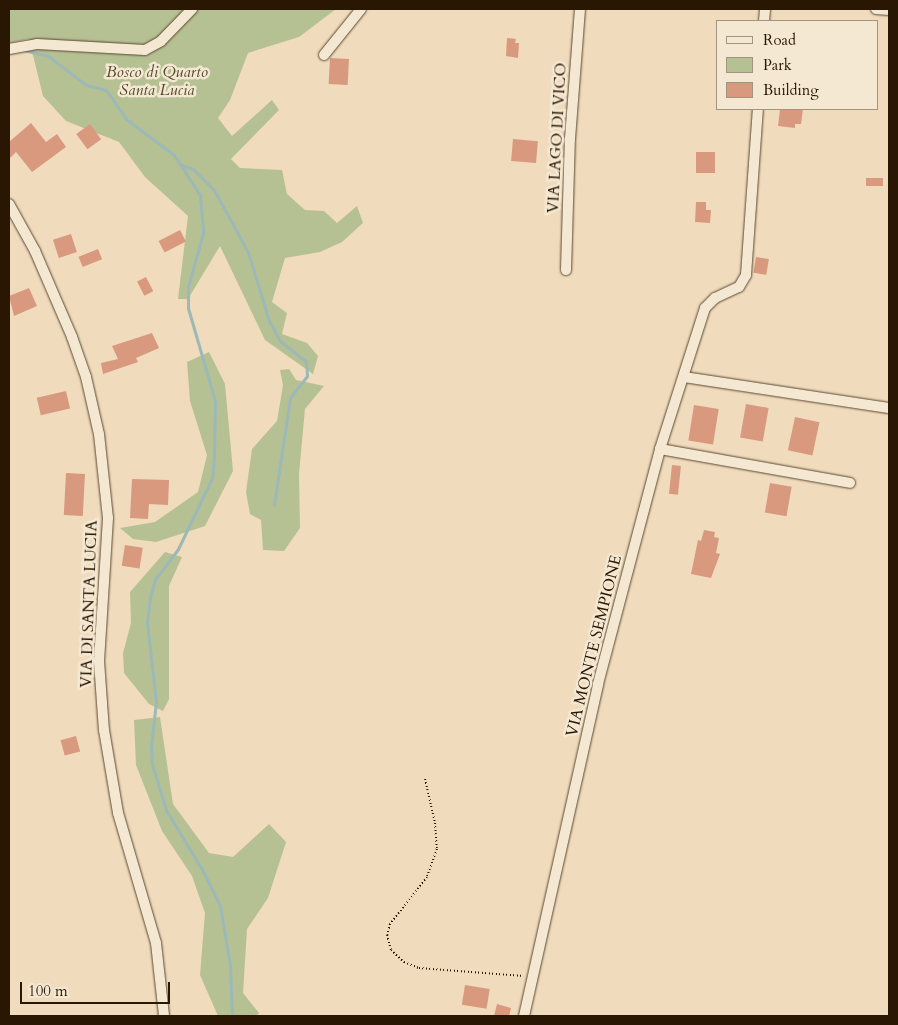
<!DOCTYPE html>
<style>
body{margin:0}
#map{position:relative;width:898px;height:1025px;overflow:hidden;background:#f0dbbc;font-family:Cardo,serif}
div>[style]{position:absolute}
.green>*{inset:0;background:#b6c193}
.stream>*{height:3px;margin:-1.5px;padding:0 1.5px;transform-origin:1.5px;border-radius:1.5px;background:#9cb9b7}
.building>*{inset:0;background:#d9997f;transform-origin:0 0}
.path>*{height:2px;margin-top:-1px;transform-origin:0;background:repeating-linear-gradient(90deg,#291703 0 1px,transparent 0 3.5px)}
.roads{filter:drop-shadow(0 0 1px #5b4831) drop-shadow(0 0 1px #5b4831)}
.minor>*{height:10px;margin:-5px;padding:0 5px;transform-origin:5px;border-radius:5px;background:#f5e8d3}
span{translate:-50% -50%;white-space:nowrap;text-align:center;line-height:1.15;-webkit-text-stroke:5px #f5e8d3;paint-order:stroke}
.park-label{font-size:16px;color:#534a2e;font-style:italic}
.street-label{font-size:16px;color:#291703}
.frame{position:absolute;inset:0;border:10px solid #291703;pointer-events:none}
.legend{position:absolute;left:716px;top:20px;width:162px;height:90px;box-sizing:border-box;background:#f5e8d3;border:1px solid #a39480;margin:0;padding:6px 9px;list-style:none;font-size:15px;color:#291703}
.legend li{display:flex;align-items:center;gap:10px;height:25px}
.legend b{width:25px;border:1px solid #a39480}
.scale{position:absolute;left:20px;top:982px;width:150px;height:22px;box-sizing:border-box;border:2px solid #291703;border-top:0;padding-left:6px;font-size:15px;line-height:18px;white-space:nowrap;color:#291703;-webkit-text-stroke:4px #f5e8d3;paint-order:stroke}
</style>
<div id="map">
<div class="green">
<div style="clip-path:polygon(9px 9px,336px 9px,299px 37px,248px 53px,230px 100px,218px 118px,232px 136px,272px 100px,279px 110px,231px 159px,240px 168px,282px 170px,287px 194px,305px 210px,324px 211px,337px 223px,357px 206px,363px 223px,342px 242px,320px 252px,285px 258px,272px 302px,287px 313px,282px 334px,307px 343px,318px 356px,313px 374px,265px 340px,220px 246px,188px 299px,178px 299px,188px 216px,145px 177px,119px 142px,66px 121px,43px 96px,29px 39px,9px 43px)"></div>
<div style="clip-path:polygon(209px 352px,225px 384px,233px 471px,205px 526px,156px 542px,133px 539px,120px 528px,155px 522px,198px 492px,207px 455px,190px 401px,187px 362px)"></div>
<div style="clip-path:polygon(289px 369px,296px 380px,324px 386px,305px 409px,299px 474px,300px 528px,284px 551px,263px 550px,261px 520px,250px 514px,246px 492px,252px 449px,277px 421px,283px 385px,280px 370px)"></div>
<div style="clip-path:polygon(165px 552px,182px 557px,169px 586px,169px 699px,163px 711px,149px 704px,124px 673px,123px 653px,131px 623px,130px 592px)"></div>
<div style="clip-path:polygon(160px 717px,173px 804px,209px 853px,233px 857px,269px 824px,286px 842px,268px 898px,247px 929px,243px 993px,259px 1013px,256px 1016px,218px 1016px,200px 975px,205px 913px,192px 876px,162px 831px,136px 765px,134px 720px)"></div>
</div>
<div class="stream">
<div style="left:24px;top:50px;width:25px;rotate:14deg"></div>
<div style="left:48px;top:56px;width:48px;rotate:37.3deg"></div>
<div style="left:86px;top:85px;width:21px;rotate:14deg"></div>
<div style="left:106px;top:90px;width:35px;rotate:55deg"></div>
<div style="left:126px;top:119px;width:60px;rotate:36.9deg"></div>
<div style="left:174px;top:155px;width:48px;rotate:57deg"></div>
<div style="left:200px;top:195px;width:38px;rotate:85deg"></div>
<div style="left:203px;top:233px;width:56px;rotate:105.5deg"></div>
<div style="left:188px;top:287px;width:21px;rotate:90deg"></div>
<div style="left:188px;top:308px;width:97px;rotate:73.8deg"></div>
<div style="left:215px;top:401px;width:56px;rotate:91deg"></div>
<div style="left:214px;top:457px;width:21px;rotate:95deg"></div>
<div style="left:212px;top:478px;width:79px;rotate:115.6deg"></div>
<div style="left:178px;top:549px;width:38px;rotate:127deg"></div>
<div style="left:155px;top:579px;width:20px;rotate:105deg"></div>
<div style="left:150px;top:598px;width:24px;rotate:97deg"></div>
<div style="left:147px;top:622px;width:81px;rotate:83.6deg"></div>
<div style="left:156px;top:702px;width:44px;rotate:96.5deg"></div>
<div style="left:151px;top:746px;width:18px;rotate:87deg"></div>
<div style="left:152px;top:764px;width:48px;rotate:73.1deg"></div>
<div style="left:166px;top:810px;width:71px;rotate:58.8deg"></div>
<div style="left:203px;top:871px;width:39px;rotate:64deg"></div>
<div style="left:220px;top:906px;width:60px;rotate:80.4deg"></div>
<div style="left:230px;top:965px;width:51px;rotate:87.8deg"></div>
<div style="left:181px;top:165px;width:13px;rotate:18deg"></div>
<div style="left:193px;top:169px;width:30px;rotate:45deg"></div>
<div style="left:214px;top:190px;width:71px;rotate:61.3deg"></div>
<div style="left:248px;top:252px;width:72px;rotate:73.1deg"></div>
<div style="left:269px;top:321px;width:23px;rotate:61deg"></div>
<div style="left:280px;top:341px;width:33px;rotate:38deg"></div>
<div style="left:306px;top:361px;width:15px;rotate:86deg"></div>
<div style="left:307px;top:376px;width:28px;rotate:128deg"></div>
<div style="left:290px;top:398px;width:108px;rotate:98.5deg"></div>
</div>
<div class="building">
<div style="clip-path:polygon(507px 38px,516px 39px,515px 43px,519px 43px,518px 58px,506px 56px)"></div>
<div style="left:330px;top:58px;width:19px;height:26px;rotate:3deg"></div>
<div style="clip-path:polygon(780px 109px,803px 109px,801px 124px,795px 124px,795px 128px,778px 126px)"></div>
<div style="clip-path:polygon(31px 123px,46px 142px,57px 134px,66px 147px,32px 172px,16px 152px,9px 159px,9px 142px)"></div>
<div style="left:90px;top:124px;width:19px;height:17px;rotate:54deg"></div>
<div style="left:513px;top:139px;width:25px;height:22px;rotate:5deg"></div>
<div style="left:696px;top:152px;width:19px;height:21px"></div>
<div style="left:866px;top:178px;width:17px;height:8px"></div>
<div style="clip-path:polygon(696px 202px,706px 202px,706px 210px,711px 210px,710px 223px,695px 222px)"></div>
<div style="left:180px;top:230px;width:13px;height:24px;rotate:63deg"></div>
<div style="left:71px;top:234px;width:19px;height:19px;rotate:72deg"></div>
<div style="left:98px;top:249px;width:11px;height:21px;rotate:68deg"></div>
<div style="left:756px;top:257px;width:13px;height:16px;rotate:9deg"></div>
<div style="left:146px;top:277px;width:16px;height:10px;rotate:63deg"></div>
<div style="clip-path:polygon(29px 288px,37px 306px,14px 316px,9px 296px)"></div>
<div style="clip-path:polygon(152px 333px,159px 348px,136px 358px,138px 362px,103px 374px,101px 363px,118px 359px,112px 346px)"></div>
<div style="left:66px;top:391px;width:18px;height:30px;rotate:77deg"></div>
<div style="left:746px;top:404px;width:23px;height:34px;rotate:10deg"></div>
<div style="left:694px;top:405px;width:25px;height:36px;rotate:9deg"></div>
<div style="left:795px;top:417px;width:25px;height:34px;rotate:12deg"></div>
<div style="left:672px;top:465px;width:9px;height:29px;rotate:6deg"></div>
<div style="left:66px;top:473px;width:19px;height:42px;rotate:3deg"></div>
<div style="clip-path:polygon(132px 479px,169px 480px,168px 505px,149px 504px,148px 519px,130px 518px)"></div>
<div style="left:770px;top:483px;width:22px;height:30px;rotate:10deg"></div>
<div style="clip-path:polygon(704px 530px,715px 532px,714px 537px,719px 538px,716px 553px,720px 554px,711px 578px,691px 574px,698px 540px,701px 541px)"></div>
<div style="left:125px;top:545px;width:18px;height:21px;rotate:9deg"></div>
<div style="left:76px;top:736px;width:16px;height:16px;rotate:75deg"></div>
<div style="left:465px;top:985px;width:25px;height:20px;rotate:9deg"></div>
<div style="clip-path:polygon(497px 1004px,511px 1008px,509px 1016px,494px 1016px)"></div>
</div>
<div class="path">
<div style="left:425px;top:779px;width:45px;rotate:77.2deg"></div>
<div style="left:435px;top:823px;width:26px;rotate:86deg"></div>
<div style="left:437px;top:849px;width:30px;rotate:110deg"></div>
<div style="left:427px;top:877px;width:60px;rotate:128.2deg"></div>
<div style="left:390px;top:924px;width:11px;rotate:105deg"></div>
<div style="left:387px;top:935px;width:16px;rotate:75deg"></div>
<div style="left:391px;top:950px;width:18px;rotate:43deg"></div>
<div style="left:404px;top:962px;width:16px;rotate:22deg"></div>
<div style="left:419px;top:968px;width:105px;rotate:4.4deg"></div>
</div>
<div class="roads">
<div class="minor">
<div style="left:876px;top:9px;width:13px;rotate:4deg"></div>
<div style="left:764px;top:21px;width:12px;rotate:-85deg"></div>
<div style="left:9px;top:49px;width:28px;rotate:-10deg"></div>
<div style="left:37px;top:44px;width:108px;rotate:3.2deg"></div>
<div style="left:145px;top:50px;width:18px;rotate:-29deg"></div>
<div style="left:161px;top:41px;width:45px;rotate:-45.9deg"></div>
<div style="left:324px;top:55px;width:59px;rotate:-51.2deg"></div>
<div style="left:9px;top:204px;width:54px;rotate:61deg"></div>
<div style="left:35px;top:251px;width:94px;rotate:66.7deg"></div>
<div style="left:72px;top:337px;width:42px;rotate:70.7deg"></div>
<div style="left:86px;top:377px;width:58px;rotate:77.2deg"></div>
<div style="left:99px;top:434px;width:84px;rotate:83.9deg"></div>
<div style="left:108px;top:518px;width:143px;rotate:93.6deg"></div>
<div style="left:99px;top:661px;width:69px;rotate:85.9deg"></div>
<div style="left:104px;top:730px;width:84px;rotate:80.4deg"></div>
<div style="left:118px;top:813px;width:135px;rotate:73.7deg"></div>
<div style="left:156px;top:943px;width:73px;rotate:83.7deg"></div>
<div style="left:566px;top:270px;width:131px;rotate:-88.3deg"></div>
<div style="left:570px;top:139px;width:130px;rotate:-85.6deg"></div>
<div style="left:684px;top:377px;width:207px;rotate:8.6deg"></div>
<div style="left:660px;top:449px;width:193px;rotate:10.1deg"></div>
<div style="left:524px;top:1016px;width:340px;rotate:-77.4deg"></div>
<div style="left:598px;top:684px;width:243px;rotate:-75.2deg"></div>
<div style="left:660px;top:449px;width:148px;rotate:-72.3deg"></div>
<div style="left:705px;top:308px;width:14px;rotate:-45deg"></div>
<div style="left:715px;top:298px;width:26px;rotate:-25deg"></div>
<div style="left:739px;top:287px;width:14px;rotate:-60deg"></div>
<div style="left:746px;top:275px;width:166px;rotate:-85.9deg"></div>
</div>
</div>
<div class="park-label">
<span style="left:157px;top:81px">Bosco di Quarto<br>Santa Lucia</span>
</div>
<div class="street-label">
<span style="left:557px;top:138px;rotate:-87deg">VIA LAGO DI VICO</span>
<span style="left:89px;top:604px;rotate:-88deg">VIA DI SANTA LUCIA</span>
<span style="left:594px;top:646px;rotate:-76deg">VIA MONTE SEMPIONE</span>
</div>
<div class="frame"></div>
<ul class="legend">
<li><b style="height:6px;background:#f5e8d3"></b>Road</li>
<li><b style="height:14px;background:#b6c193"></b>Park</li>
<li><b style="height:14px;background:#d9997f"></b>Building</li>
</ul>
<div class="scale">100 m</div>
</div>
